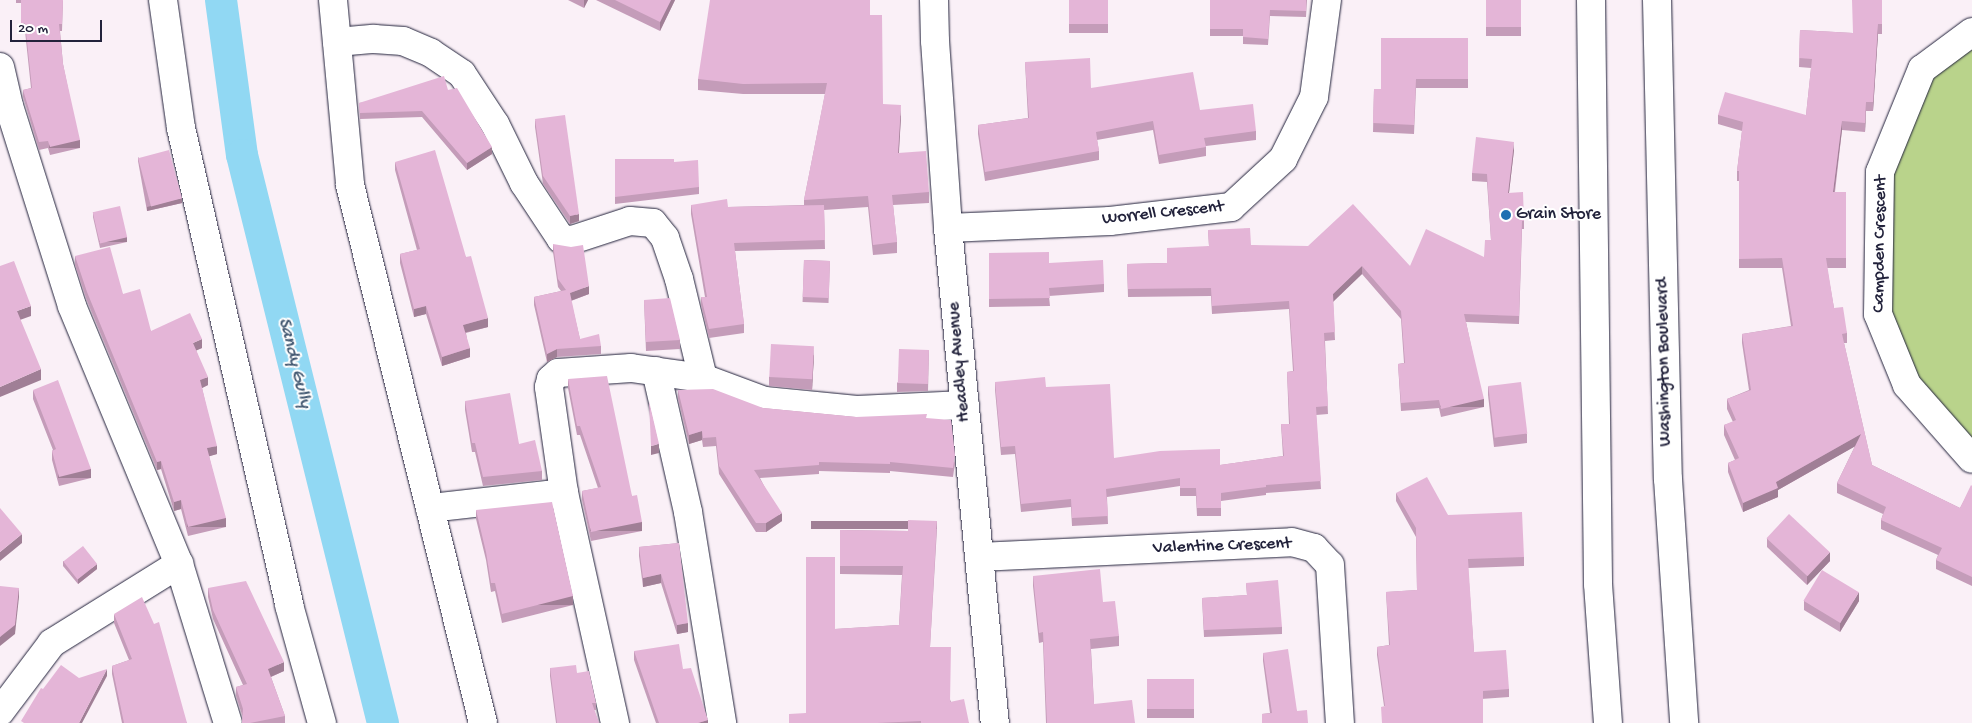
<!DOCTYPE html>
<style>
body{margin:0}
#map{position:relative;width:1972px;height:723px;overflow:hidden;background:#faf0f7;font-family:"Gochi Hand",sans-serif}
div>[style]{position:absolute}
.green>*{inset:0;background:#b9d38b}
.canal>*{height:32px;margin:-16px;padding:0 16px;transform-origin:16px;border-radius:16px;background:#91d8f3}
.roads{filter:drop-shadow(0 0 1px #22223b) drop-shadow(0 0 1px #22223b)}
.minor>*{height:28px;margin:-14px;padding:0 14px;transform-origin:14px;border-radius:14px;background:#fff}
.highway>*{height:28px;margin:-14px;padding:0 14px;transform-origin:14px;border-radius:14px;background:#fff}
.wall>*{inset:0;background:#c49cb9;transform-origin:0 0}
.shaded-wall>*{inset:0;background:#a07f96;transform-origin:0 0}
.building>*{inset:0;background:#e4b5d7;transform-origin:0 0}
.dots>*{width:14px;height:14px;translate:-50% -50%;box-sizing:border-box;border:2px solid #fff;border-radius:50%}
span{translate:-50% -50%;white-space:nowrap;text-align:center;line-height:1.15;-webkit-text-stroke:4px #fff;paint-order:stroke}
.street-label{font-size:18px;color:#22223b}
.poi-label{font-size:18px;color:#22223b}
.left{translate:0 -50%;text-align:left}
.water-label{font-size:19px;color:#435972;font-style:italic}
.scale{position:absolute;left:10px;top:20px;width:92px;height:22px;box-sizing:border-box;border:2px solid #22223b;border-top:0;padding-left:6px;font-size:15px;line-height:18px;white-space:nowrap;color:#22223b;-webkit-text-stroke:4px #fff;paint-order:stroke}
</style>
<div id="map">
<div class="green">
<div style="clip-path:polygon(1972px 32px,1972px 459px,1907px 385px,1878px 314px,1880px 172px,1922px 69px)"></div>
</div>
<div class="canal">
<div style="left:221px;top:0;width:156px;rotate:82.3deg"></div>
<div style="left:242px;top:155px;width:585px;rotate:76.06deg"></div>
</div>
<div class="roads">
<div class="minor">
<div style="left:163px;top:0;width:129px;rotate:82deg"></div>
<div style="left:181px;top:128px;width:489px;rotate:77.2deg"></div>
<div style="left:289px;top:605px;width:123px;rotate:74.4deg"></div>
<div style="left:333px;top:0;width:186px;rotate:84.7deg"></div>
<div style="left:350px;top:185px;width:554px;rotate:76.11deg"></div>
<div style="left:934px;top:0;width:41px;rotate:88.6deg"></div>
<div style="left:935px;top:41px;width:187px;rotate:86deg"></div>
<div style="left:948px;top:228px;width:497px;rotate:84.6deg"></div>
<div style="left:1972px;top:32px;width:62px;rotate:143.5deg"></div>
<div style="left:1922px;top:69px;width:111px;rotate:112.2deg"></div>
<div style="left:1880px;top:172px;width:142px;rotate:90.8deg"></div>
<div style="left:1878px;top:314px;width:77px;rotate:67.8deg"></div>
<div style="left:1907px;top:385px;width:98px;rotate:48.7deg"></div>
<div style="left:337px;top:42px;width:37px;rotate:-5deg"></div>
<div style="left:374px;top:39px;width:29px;rotate:4deg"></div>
<div style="left:403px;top:41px;width:30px;rotate:23deg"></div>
<div style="left:431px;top:53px;width:37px;rotate:34deg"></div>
<div style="left:462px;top:74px;width:60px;rotate:56.6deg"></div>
<div style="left:495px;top:124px;width:66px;rotate:63.8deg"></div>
<div style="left:524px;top:183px;width:67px;rotate:56.5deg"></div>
<div style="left:561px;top:239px;width:11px;rotate:5deg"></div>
<div style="left:572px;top:240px;width:61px;rotate:-18.1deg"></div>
<div style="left:630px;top:221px;width:23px;rotate:5deg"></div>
<div style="left:653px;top:223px;width:19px;rotate:51deg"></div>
<div style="left:665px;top:238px;width:43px;rotate:71.1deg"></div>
<div style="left:679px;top:279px;width:102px;rotate:76.4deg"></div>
<div style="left:0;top:67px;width:40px;rotate:77deg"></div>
<div style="left:9px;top:106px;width:210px;rotate:72.5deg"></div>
<div style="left:72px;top:306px;width:279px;rotate:67.5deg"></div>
<div style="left:179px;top:564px;width:166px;rotate:72.9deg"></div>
<div style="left:948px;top:228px;width:162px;rotate:-2.5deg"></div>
<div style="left:1110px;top:221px;width:122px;rotate:-6.6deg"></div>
<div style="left:1231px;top:207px;width:71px;rotate:-42.7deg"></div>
<div style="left:1283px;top:159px;width:69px;rotate:-63.4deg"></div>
<div style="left:1314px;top:97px;width:98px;rotate:-82.4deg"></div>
<div style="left:656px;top:371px;width:145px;rotate:77.2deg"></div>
<div style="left:688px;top:512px;width:214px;rotate:80.8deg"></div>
<div style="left:430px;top:508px;width:135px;rotate:-6.4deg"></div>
<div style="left:979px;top:557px;width:313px;rotate:-2.7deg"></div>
<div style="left:1292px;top:542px;width:23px;rotate:15deg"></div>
<div style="left:1314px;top:548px;width:23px;rotate:47deg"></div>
<div style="left:1330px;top:565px;width:158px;rotate:86.4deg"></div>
<div style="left:0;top:712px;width:86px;rotate:-53deg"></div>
<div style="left:52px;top:643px;width:150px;rotate:-31.9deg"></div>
<div style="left:615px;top:723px;width:236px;rotate:-102.5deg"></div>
<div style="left:564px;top:493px;width:107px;rotate:-98.1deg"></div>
<div style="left:549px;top:387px;width:8px;rotate:-76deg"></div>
<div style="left:551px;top:379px;width:9px;rotate:-41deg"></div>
<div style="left:558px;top:373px;width:73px;rotate:-3.9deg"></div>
<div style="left:631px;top:368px;width:73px;rotate:7.9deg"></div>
<div style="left:703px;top:378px;width:66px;rotate:20.4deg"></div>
<div style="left:765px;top:401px;width:92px;rotate:5.6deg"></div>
<div style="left:857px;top:410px;width:108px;rotate:-2.7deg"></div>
</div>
<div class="highway">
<div style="left:1591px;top:0;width:584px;rotate:89.31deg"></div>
<div style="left:1598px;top:584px;width:139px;rotate:85.9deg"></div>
<div style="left:1657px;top:0;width:479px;rotate:88.7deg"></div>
<div style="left:1668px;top:479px;width:245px;rotate:86.2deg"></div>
</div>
</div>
<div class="wall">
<div style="clip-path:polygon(16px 0,63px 0,62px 31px,60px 31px,63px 64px,80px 148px,50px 155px,48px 148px,39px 150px,23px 97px,23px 90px,31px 88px,25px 31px,21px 31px,21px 3px,16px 3px)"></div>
<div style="clip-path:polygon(568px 0,588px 0,584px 8px)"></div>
<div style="clip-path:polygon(596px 0,675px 0,660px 31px)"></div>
<div style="left:1069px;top:0;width:39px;height:33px"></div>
<div style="clip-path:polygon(1210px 0,1307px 0,1306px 17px,1270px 16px,1268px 45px,1243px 44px,1243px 36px,1210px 36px)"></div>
<div style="left:1486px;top:0;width:35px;height:36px"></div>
<div style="clip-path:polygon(1882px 0,1882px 34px,1878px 34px,1873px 111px,1866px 111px,1865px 132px,1842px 130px,1835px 192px,1846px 192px,1846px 268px,1827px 268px,1834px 308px,1847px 333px,1847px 343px,1844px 343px,1872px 465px,1960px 508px,1972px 486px,1972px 586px,1936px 569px,1936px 560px,1938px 555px,1881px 529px,1881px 520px,1883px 514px,1837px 493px,1837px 483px,1855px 446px,1778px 490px,1778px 497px,1743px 512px,1728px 472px,1728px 463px,1735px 460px,1724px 435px,1724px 425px,1733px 422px,1727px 409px,1727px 399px,1749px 390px,1742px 343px,1742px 334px,1791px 326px,1782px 268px,1739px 268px,1739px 181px,1737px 181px,1737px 171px,1742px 131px,1718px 124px,1718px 115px,1806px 115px,1811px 68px,1799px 67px,1800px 30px,1853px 33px)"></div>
<div style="clip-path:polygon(870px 15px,883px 104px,901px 116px,899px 153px,929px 192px,929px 203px,893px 205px,897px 242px,897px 253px,873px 255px,868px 207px,824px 210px,825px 249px,735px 251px,744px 324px,744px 333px,709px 338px,701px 305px,701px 297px,705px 297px,691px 214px,691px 205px,728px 207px,804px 205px,804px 200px,825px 94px,743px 94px,698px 90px,698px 79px)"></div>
<div style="clip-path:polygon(1468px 38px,1468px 88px,1416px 88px,1414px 134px,1373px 132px,1374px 89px,1381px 89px)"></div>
<div style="clip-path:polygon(1025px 62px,1091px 88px,1200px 110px,1256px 131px,1256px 140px,1206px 146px,1206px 156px,1159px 164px,1153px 130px,1097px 140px,1099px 151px,1099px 160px,985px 181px,978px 134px,978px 125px,1028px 118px)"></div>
<div style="clip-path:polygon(448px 90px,492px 154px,467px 170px,422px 117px,360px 119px,359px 103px)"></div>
<div style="clip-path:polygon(535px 119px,579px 221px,570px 224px,543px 184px,535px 127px)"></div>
<div style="clip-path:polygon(1514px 150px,1509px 193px,1524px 221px,1524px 229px,1522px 229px,1519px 324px,1466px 322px,1484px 407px,1441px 417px,1439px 408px,1401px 411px,1398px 364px,1404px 363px,1401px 319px,1362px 274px,1333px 301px,1335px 340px,1325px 341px,1328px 414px,1316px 415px,1321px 489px,1266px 493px,1266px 495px,1221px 501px,1221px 516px,1197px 516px,1196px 496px,1180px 496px,1180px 486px,1107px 497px,1108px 524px,1072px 526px,1071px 507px,1021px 512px,1015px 454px,1001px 455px,995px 390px,995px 382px,1046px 387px,1114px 458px,1220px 465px,1283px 456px,1281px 424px,1289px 424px,1287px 372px,1293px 371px,1289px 309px,1212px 314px,1211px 296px,1128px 297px,1127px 264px,1167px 263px,1209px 246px,1208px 230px,1251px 245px,1410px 266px,1484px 257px,1491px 240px,1487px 182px,1472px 181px,1472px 173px)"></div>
<div style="clip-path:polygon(138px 157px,182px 203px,147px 211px,138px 161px)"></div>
<div style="clip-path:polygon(615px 159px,674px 162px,699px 187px,699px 194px,615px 204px)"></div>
<div style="clip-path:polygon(395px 162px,466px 257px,488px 327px,466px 333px,470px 357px,442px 366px,426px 314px,414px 317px,400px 263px,400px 254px,417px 250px,395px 170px)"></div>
<div style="clip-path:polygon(93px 212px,127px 242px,100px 248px,93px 217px)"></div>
<div style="clip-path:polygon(553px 244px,589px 294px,571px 301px,580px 339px,601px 346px,601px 354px,557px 357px,547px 362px,534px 305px,534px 297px,561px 291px,558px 287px,553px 252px)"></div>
<div style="clip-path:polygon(989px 253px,1049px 263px,1104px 284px,1104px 292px,1049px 296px,1050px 306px,989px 307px)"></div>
<div style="clip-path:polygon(75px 256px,123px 294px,151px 331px,202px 348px,196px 350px,208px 385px,202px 388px,217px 454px,209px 456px,226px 527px,188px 536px,181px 509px,174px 511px,161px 469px,157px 470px,87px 301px,75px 265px)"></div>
<div style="left:804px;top:260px;width:26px;height:42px;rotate:2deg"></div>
<div style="clip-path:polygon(644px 300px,680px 340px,680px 349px,646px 351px)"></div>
<div style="clip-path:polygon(929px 350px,928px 391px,897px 392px,897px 383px)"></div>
<div style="clip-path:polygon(814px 355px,812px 390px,769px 386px,769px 377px)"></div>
<div style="clip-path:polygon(568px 379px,632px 496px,642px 531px,591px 541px,582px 500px,582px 491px,598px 488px,580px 435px,577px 435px,568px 388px)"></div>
<div style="clip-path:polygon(1488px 386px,1527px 434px,1527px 443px,1494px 447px,1488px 395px)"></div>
<div style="clip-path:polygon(33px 390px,91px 478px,59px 486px,52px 460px,52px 451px,53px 450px,33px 399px)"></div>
<div style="clip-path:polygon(678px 390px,763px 408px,856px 417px,926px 418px,955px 463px,953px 477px,890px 471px,890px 473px,819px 471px,819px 474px,760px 478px,782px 521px,766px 532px,756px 532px,719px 474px,716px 446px,703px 447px,702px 440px,689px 444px,678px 399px)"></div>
<div style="clip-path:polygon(465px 401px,519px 444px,542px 471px,542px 480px,483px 486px,475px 452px,472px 452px,465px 410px)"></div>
<div style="clip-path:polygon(1396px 493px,1448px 515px,1524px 557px,1524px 566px,1468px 568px,1474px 652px,1509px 689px,1509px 697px,1384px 706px,1377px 655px,1377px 647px,1389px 645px,1386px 592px,1417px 590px,1416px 537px,1396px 501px)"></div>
<div style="clip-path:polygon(476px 510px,573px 605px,502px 623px,495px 591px,491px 592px,486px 560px,476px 519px)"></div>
<div style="clip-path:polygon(937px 529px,930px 647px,951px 702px,969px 723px,789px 723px,806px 713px,835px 629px,899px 625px,902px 575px,840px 574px,840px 530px,908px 531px)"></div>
<div style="clip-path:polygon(1767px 538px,1830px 561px,1807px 585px,1767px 547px)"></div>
<div style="clip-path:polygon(679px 543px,688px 632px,677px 634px,661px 583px,643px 587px,639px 556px,639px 547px)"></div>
<div style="clip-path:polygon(63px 561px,97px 569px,78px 584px,63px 566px)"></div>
<div style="clip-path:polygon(1033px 576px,1103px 602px,1119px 636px,1119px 646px,1091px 649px,1094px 704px,1135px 723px,1046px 723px,1043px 642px,1039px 643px,1033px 586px)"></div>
<div style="clip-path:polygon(1246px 583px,1282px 627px,1282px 634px,1204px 637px,1202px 598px,1247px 595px)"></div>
<div style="clip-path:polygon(208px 588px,284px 671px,271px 677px,285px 716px,285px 723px,242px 723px,243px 718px,236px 696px,236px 687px,243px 685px,213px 619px,208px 597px)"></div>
<div style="clip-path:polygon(1804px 601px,1859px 601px,1840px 632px,1804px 610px)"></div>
<div style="clip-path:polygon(114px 614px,187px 723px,122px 723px,112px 674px,112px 666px,129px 660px,114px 623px)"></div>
<div style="clip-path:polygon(634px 651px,683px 669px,708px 723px,656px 723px,634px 660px)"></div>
<div style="clip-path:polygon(1263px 653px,1297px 711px,1308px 723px,1262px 723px,1262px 714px,1270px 713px,1263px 661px)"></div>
<div style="clip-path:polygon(550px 668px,577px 673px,596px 703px,596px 710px,594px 710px,599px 723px,556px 723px,550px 676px)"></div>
<div style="left:1147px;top:679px;width:47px;height:39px"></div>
</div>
<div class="shaded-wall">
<div style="clip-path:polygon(584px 0,588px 0,584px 8px)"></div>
<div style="clip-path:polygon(671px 0,675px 0,660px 31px,660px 22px)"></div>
<div style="clip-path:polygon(1878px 24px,1878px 34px,1873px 111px,1873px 102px)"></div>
<div style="clip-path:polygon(1866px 102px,1866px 111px,1865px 132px,1865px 123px)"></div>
<div style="clip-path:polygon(901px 105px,901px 116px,898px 164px,898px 153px)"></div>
<div style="clip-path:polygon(1842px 121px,1842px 130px,1833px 201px,1833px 192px)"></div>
<div style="left:80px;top:140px;width:8px;height:31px;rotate:90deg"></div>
<div style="clip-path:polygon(1514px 142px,1514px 150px,1508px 201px,1508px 193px)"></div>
<div style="clip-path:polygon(492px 147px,492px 154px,467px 170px,467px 163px)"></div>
<div style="clip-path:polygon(182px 198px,182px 203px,147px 211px,147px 207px)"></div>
<div style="clip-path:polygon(579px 214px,579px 221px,570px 224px,570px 216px)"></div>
<div style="left:127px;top:237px;width:5px;height:28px;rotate:90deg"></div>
<div style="clip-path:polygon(1362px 266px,1362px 274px,1333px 302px,1333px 294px)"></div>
<div style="clip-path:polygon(589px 286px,589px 294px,570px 301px,570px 293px)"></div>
<div style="clip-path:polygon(31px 306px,31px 316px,17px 321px,17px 311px)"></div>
<div style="clip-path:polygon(426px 306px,426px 314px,414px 317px,414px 309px)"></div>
<div style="clip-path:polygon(488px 318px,488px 327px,463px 333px,463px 325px)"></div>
<div style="clip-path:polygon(202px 339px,202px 348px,193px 352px,193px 343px)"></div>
<div style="clip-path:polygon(814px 346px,814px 355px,812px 390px,812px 381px)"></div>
<div style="clip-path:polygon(470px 348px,470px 357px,442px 366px,442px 357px)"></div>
<div style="clip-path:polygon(557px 349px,557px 357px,547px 362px,547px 354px)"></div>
<div style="clip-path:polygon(41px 369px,41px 380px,0 397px,0 387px)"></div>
<div style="clip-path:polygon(208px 377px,208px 385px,200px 389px,200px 380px)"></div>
<div style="left:1484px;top:399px;width:8px;height:44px;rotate:90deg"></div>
<div style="clip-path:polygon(702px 431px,702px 440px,689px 444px,689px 435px)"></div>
<div style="clip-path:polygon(1861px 434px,1861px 443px,1778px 490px,1778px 497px,1743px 512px,1743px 503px,1776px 482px)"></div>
<div style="clip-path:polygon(659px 444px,659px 453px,651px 455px,651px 446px)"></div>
<div style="clip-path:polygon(217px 446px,217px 454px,207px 457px,207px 448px)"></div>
<div style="clip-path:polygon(161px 461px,161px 469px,157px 470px,157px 462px)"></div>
<div style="left:91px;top:469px;width:9px;height:33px;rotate:90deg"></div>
<div style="clip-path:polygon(181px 500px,181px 509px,174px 511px,174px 502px)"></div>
<div style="clip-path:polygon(782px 513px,782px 521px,766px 532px,766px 523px)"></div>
<div style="left:226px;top:518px;width:9px;height:39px;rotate:90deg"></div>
<div style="left:937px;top:521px;width:8px;height:126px;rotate:90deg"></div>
<div style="left:642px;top:522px;width:9px;height:52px;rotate:90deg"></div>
<div style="clip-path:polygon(22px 534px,22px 543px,0 561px,0 552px)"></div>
<div style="clip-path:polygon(1830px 552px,1830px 561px,1807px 585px,1807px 576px)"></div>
<div style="clip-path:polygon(97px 564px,97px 569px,78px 584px,78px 579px)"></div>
<div style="clip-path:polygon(661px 574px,661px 583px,643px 587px,643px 578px)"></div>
<div style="clip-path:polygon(19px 588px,19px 597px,15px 634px,0 646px,0 637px)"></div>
<div style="clip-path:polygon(1859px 592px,1859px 601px,1840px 632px,1840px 623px)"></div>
<div style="left:573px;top:596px;width:9px;height:73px;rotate:90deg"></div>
<div style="clip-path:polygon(688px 623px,688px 632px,677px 634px,677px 625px)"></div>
<div style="clip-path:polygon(284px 662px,284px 671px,268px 678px,268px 669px)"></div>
<div style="clip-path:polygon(107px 669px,107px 676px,82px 723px,79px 723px)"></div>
<div style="clip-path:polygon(708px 720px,708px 723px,698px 723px)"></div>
</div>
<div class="building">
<div style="clip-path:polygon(21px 0,63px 0,62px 24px,59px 24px,63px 64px,80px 140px,50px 147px,48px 141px,39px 142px,23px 90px,32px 88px,25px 23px,21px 23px)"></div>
<div style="clip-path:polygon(615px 0,671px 0,660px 22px)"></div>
<div style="clip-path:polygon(710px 0,870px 0,870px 15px,882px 15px,883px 104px,901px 105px,898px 153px,926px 151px,929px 192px,892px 195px,897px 242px,873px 245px,868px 196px,804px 200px,827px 83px,743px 84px,698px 79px)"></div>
<div style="left:1069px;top:0;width:39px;height:24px"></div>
<div style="clip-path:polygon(1210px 0,1306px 0,1306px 11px,1270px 10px,1268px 39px,1243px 37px,1243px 29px,1210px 29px)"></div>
<div style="left:1486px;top:0;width:35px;height:27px"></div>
<div style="clip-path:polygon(1852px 0,1882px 0,1882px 24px,1878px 24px,1873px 102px,1866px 102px,1865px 123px,1842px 121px,1833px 192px,1846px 192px,1846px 258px,1826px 258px,1834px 308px,1843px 307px,1847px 333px,1842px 334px,1872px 465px,1960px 508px,1971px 485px,1972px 486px,1972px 577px,1936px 560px,1942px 548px,1881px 520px,1886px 507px,1837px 483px,1861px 434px,1776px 482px,1778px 488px,1743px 503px,1728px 463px,1739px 458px,1724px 425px,1736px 420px,1727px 399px,1751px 390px,1742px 334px,1793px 326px,1782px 258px,1739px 259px,1739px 171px,1737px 171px,1743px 122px,1718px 115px,1725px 92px,1806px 115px,1812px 59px,1799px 58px,1800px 30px,1853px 33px)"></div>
<div style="clip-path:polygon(1381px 38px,1468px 38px,1468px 79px,1416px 79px,1414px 125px,1373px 123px,1374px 89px,1381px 89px)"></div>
<div style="clip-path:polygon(1090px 58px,1091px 88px,1193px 72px,1200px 110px,1253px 104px,1256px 131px,1204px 138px,1206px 147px,1159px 155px,1153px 121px,1096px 132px,1099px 151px,985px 172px,978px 125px,1029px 118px,1025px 62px)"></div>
<div style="clip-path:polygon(444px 76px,448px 90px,457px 88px,492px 147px,467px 163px,422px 111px,360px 113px,359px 103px)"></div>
<div style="clip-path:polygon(565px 115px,579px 214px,570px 216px,543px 176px,535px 119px)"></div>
<div style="clip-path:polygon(1476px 137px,1514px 142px,1508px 193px,1523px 192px,1524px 221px,1522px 221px,1519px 316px,1464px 314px,1484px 399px,1441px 409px,1439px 400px,1401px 403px,1398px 364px,1405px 363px,1401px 311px,1362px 266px,1333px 294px,1335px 332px,1324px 333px,1328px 406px,1316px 407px,1321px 481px,1266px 485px,1266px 487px,1221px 493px,1221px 508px,1197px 508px,1196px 488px,1180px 488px,1180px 478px,1106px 489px,1108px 516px,1072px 518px,1071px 499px,1021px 504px,1015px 446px,1001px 447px,995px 382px,1045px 377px,1046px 387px,1110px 384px,1114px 458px,1160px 451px,1220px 449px,1220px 465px,1284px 456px,1281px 424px,1290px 424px,1287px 372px,1294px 371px,1289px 301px,1212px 306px,1211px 288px,1128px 289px,1127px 264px,1167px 263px,1167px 248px,1209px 246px,1208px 230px,1250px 228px,1251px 245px,1308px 246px,1353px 204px,1410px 266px,1426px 229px,1484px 257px,1485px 240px,1491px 240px,1487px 174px,1472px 173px)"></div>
<div style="left:169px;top:150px;width:50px;height:32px;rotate:75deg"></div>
<div style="clip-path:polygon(435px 150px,466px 257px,471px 256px,488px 318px,463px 325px,470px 348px,442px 357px,426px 306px,414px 309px,400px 254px,420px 249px,395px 162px)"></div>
<div style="clip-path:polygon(615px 159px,674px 159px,674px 162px,698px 160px,699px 187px,615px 197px)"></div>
<div style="clip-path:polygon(727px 199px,728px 207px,824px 205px,825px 240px,734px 243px,744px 324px,709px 329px,701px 297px,707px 297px,691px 205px)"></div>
<div style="left:120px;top:206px;width:32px;height:28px;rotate:77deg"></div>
<div style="clip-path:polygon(553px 244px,571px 247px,583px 245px,589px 286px,570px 293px,580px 339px,599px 334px,601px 346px,557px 349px,547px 354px,534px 297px,566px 290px,558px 279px)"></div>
<div style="clip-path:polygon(110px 247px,123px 294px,140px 289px,151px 331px,190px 313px,202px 339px,193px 343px,208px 377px,200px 380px,217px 446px,207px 448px,226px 518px,188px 527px,181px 500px,174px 502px,161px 461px,157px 462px,87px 292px,75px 256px)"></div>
<div style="clip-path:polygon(1049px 252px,1049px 263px,1103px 260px,1104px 284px,1049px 288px,1050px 298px,989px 299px,989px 253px)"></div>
<div style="left:804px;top:260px;width:26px;height:37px;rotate:2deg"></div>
<div style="clip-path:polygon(14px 261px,31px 306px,17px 311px,41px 369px,0 387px,0 266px)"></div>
<div style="clip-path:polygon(670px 298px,680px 340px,646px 342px,644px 300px)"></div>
<div style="left:771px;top:344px;width:43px;height:33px;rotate:3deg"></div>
<div style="left:899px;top:349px;width:30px;height:34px;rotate:2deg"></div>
<div style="clip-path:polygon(607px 376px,632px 496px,637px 495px,642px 522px,591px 532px,582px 491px,601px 487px,580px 426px,577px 426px,568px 379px)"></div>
<div style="clip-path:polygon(58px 380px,91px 469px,59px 477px,52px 451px,56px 449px,33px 390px)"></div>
<div style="left:1521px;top:382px;width:52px;height:33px;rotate:83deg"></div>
<div style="clip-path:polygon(713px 389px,763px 408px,856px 417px,927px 414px,926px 418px,951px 420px,955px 455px,953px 468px,890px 462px,890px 464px,819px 462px,819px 465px,754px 470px,782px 513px,766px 523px,756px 523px,719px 466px,716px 437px,703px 438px,702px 431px,689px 435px,678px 390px)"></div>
<div style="clip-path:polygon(510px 393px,519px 444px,535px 440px,542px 471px,483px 477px,475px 443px,472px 443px,465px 401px)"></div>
<div style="clip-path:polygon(649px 401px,659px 444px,651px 446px)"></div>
<div style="clip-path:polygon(1427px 477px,1448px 515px,1522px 512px,1524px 557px,1468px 559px,1474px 652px,1506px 650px,1509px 689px,1483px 691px,1483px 723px,1382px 723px,1381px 707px,1385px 706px,1377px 647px,1390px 645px,1386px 592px,1417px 590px,1416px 528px,1396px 493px)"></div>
<div style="clip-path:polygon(552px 502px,573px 596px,502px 614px,495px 583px,491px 583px,486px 552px,476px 510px)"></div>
<div style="clip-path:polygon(0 508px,22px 534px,0 552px)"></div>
<div style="left:1789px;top:514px;width:56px;height:33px;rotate:43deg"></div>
<div style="clip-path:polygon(908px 520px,937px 521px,930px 647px,951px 647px,950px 702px,964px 699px,969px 723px,921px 723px,921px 721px,877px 723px,789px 723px,789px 714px,806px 713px,806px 557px,835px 557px,835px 629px,899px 625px,903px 566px,840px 566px,840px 530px,908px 531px)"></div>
<div style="clip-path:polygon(679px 543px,688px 623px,677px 625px,661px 574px,643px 578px,639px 547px)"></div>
<div style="left:83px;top:546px;width:23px;height:25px;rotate:52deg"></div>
<div style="clip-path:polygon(1100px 569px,1103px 602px,1115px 601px,1119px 636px,1090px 639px,1094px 704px,1132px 700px,1135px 723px,1047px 723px,1043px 632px,1039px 633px,1033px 576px)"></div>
<div style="left:1822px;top:570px;width:43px;height:36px;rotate:31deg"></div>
<div style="clip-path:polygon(1278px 580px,1282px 627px,1204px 630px,1202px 598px,1247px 595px,1246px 583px)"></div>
<div style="clip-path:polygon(246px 581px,284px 662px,268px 669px,285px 716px,250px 723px,242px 723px,243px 709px,236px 687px,247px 684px,213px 610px,208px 588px)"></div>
<div style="clip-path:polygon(0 586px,19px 588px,15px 625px,0 637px)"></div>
<div style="clip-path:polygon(142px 597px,154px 624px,159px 622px,187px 723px,124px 723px,112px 666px,132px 659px,114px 614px)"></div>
<div style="clip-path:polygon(679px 644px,683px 669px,691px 668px,708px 720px,698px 723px,659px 723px,634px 651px)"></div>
<div style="clip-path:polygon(1288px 649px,1297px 711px,1307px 710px,1308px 723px,1262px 723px,1262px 714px,1272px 713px,1263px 653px)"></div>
<div style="clip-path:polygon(61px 665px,79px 678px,107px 669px,79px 723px,24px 723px,21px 721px,41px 688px,43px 689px)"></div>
<div style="clip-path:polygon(576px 665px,577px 673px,589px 671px,596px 703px,592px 703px,599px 723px,557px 723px,550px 668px)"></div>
<div style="left:1147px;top:679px;width:47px;height:30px"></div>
</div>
<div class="dots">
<div style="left:1506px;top:215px;background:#1f6fb2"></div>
</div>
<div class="street-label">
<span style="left:1163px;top:214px;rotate:-6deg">Worrell Crescent</span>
<span style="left:1881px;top:244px;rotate:-89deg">Campden Crescent</span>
<span style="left:960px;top:362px;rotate:-95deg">Headley Avenue</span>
<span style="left:1665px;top:362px;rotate:-91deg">Washington Boulevard</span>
<span style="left:1222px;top:547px;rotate:-2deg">Valentine Crescent</span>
</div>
<div class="poi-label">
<span class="left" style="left:1516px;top:215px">Grain Store</span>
</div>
<div class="water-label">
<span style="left:294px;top:363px;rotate:76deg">Sandy Gully</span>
</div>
<div class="scale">20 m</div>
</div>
